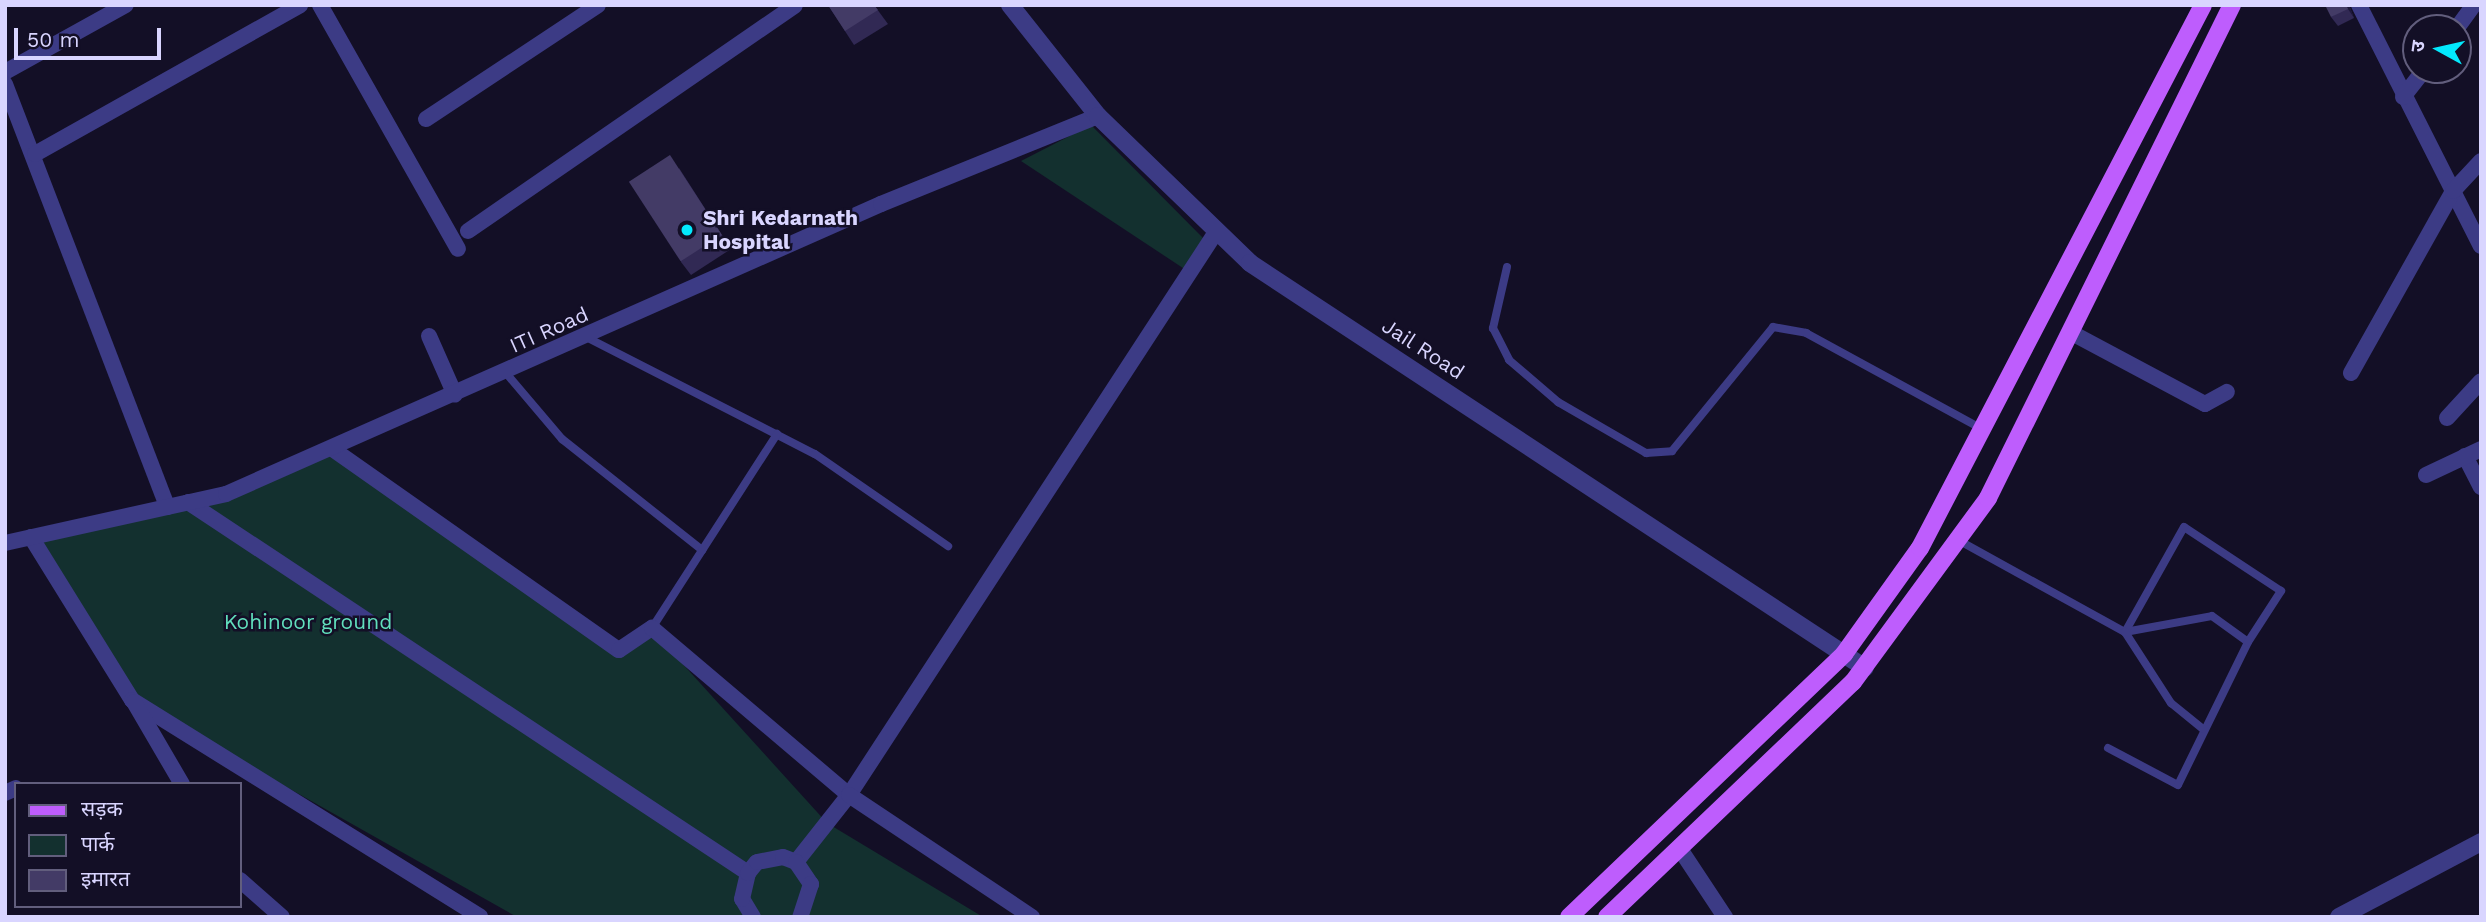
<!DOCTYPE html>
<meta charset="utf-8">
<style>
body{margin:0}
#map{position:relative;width:2486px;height:922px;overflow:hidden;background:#130f26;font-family:"Work Sans","Noto Sans Devanagari",sans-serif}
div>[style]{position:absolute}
.green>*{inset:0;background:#13302f}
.service>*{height:8px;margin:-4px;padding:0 4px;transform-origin:4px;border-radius:4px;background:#3c3b85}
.minor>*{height:16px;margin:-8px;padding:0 8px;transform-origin:8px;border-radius:8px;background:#3c3b85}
.tertiary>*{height:18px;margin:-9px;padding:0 9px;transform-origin:9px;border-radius:9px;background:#3c3b85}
.primary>*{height:18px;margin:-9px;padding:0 9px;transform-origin:9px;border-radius:9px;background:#be5dfd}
.wall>*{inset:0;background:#312954}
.shaded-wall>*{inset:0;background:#1d173a}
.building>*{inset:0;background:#433b66;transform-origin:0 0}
.dots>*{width:19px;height:19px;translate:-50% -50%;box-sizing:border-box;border:4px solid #130f26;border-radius:50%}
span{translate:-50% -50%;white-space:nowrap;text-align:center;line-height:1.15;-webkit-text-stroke:5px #130f26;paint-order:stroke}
.poi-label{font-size:21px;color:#d9d5ff;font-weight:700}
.left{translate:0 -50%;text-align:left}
.street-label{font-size:21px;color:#d9d5ff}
.park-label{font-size:21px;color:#61dfbd}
.frame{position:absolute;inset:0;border:7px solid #d9d5ff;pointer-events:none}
.legend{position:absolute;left:14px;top:782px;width:228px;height:126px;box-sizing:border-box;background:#130f26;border:2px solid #625e7d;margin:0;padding:9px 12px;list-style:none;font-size:21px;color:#d9d5ff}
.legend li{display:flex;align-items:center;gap:14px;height:35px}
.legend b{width:35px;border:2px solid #625e7d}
.north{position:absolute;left:2402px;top:14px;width:70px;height:70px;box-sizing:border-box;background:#130f26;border:2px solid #625e7d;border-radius:50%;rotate:278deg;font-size:19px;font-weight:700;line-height:28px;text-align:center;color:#d9d5ff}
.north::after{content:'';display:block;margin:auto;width:24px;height:32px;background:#03e9fd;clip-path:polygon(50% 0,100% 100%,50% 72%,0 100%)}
.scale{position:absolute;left:14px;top:28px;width:147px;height:32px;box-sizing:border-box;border:4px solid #d9d5ff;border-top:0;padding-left:9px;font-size:21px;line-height:24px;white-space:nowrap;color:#d9d5ff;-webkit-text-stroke:5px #130f26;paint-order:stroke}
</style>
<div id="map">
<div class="green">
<div style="clip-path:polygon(1091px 125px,1206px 241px,1189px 272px,1021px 161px)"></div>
<div style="clip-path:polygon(334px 450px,619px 652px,651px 629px,827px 823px,983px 917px,517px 917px,132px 700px,31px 537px,167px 507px)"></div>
</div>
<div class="service">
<div style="left:1507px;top:267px;width:63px;rotate:102.9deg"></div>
<div style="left:1493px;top:328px;width:36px;rotate:63deg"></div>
<div style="left:1509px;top:360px;width:65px;rotate:40.6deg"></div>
<div style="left:1558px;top:402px;width:102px;rotate:30.1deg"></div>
<div style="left:1646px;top:453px;width:26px;rotate:-4deg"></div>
<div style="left:1672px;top:451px;width:160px;rotate:-50.8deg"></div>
<div style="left:1773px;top:327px;width:34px;rotate:10deg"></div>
<div style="left:1806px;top:333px;width:200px;rotate:28.6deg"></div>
<div style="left:586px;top:337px;width:257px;rotate:27.1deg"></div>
<div style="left:815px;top:454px;width:162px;rotate:34.7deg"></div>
<div style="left:506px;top:373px;width:87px;rotate:49.7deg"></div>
<div style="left:562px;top:439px;width:179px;rotate:38.4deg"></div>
<div style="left:1958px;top:540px;width:191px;rotate:28.9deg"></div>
<div style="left:2125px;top:632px;width:88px;rotate:-10.4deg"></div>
<div style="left:2212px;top:616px;width:44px;rotate:35.8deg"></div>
<div style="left:652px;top:628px;width:231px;rotate:-57.2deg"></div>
<div style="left:2108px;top:748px;width:79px;rotate:27.9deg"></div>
<div style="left:2178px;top:785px;width:159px;rotate:-63.9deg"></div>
<div style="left:2248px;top:642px;width:61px;rotate:-57.1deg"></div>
<div style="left:2281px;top:591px;width:116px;rotate:-146.6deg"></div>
<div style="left:2184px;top:527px;width:120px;rotate:119.3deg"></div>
<div style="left:2125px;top:632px;width:85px;rotate:57.1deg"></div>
<div style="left:2171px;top:703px;width:41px;rotate:39.1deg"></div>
</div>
<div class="minor">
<div style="left:320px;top:5px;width:280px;rotate:60.5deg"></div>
<div style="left:2359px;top:5px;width:270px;rotate:63.2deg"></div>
<div style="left:2457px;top:28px;width:29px;rotate:-54deg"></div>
<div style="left:5px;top:72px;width:138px;rotate:-29deg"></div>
<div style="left:5px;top:84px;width:453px;rotate:69deg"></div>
<div style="left:2403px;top:97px;width:34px;rotate:-52deg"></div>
<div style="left:426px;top:119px;width:206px;rotate:-33.5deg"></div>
<div style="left:35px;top:154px;width:304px;rotate:-29.3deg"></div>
<div style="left:468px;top:231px;width:397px;rotate:-34.6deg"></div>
<div style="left:2070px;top:332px;width:153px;rotate:28.1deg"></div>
<div style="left:2205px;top:404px;width:25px;rotate:-29deg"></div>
<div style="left:429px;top:336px;width:64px;rotate:66.2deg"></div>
<div style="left:2351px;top:373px;width:209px;rotate:-60.7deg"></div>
<div style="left:2453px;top:191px;width:41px;rotate:-47deg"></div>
<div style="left:2447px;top:418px;width:50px;rotate:-47.4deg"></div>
<div style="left:334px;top:450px;width:348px;rotate:35.1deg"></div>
<div style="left:619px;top:650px;width:40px;rotate:-34deg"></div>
<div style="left:652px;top:628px;width:258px;rotate:40.3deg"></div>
<div style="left:849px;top:795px;width:668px;rotate:-56.9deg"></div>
<div style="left:2465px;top:456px;width:35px;rotate:63deg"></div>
<div style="left:2426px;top:475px;width:61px;rotate:-25.3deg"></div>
<div style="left:188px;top:502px;width:672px;rotate:33.52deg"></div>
<div style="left:31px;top:537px;width:192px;rotate:58.2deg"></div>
<div style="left:132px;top:700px;width:410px;rotate:31.9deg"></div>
<div style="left:5px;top:543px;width:226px;rotate:-12.5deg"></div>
<div style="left:226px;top:494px;width:716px;rotate:-23.88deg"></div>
<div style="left:881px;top:204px;width:234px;rotate:-22.1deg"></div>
<div style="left:134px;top:702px;width:95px;rotate:59.7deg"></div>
<div style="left:5px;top:793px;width:12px;rotate:-24deg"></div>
<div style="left:1680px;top:849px;width:82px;rotate:56.5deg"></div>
<div style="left:796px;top:862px;width:85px;rotate:-51.7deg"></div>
<div style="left:849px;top:795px;width:220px;rotate:33.7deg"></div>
<div style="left:240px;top:880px;width:56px;rotate:41.4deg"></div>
<div style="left:753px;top:917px;width:21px;rotate:-121deg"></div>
<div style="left:742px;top:899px;width:27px;rotate:-77deg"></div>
<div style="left:748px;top:873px;width:14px;rotate:-51deg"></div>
<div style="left:757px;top:862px;width:26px;rotate:-11deg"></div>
<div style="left:783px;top:857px;width:14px;rotate:21deg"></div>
<div style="left:796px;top:862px;width:27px;rotate:56deg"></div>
<div style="left:811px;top:884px;width:35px;rotate:108deg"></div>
</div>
<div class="tertiary">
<div style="left:1010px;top:5px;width:142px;rotate:51.6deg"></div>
<div style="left:1098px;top:116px;width:211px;rotate:44deg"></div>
<div style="left:1250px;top:263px;width:736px;rotate:33.37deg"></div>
<div style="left:2339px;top:917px;width:161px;rotate:-27.8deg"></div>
</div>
<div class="primary">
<div style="left:1569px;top:917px;width:381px;rotate:-43.7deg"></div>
<div style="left:1844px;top:654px;width:130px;rotate:-54.4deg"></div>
<div style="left:1920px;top:548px;width:612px;rotate:-62.47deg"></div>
<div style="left:1607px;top:917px;width:340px;rotate:-43.7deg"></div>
<div style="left:1853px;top:682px;width:228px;rotate:-53.7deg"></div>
<div style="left:1988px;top:498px;width:550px;rotate:-63.67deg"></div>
</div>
<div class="wall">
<div style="clip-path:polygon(828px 5px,874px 5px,888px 24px,854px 45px)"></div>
<div style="clip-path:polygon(2349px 5px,2354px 18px,2338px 26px,2331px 17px)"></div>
<div style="clip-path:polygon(679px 168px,731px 249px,691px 275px,681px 262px)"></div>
</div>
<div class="shaded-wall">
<div style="clip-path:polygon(2346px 5px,2349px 5px,2354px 18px,2348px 9px)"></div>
</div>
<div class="building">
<div style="clip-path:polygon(828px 5px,874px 5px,878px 10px,845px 31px)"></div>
<div style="clip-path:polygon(2325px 5px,2346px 5px,2348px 9px,2331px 17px)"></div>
<div style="left:670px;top:155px;width:95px;height:49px;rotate:57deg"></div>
</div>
<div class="dots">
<div style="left:687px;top:230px;background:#03e9fd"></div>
</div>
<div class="poi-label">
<span class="left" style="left:703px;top:230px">Shri Kedarnath<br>Hospital</span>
</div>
<div class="street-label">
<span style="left:549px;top:330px;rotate:-24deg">ITI Road</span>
<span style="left:1423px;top:349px;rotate:33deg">Jail Road</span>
</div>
<div class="park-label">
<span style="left:308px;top:622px">Kohinoor ground</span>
</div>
<div class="frame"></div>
<ul class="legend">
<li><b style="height:9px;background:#be5dfd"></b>सड़क</li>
<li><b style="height:19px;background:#13302f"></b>पार्क</li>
<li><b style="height:19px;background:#433b66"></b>इमारत</li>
</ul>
<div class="north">उ</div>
<div class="scale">50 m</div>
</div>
